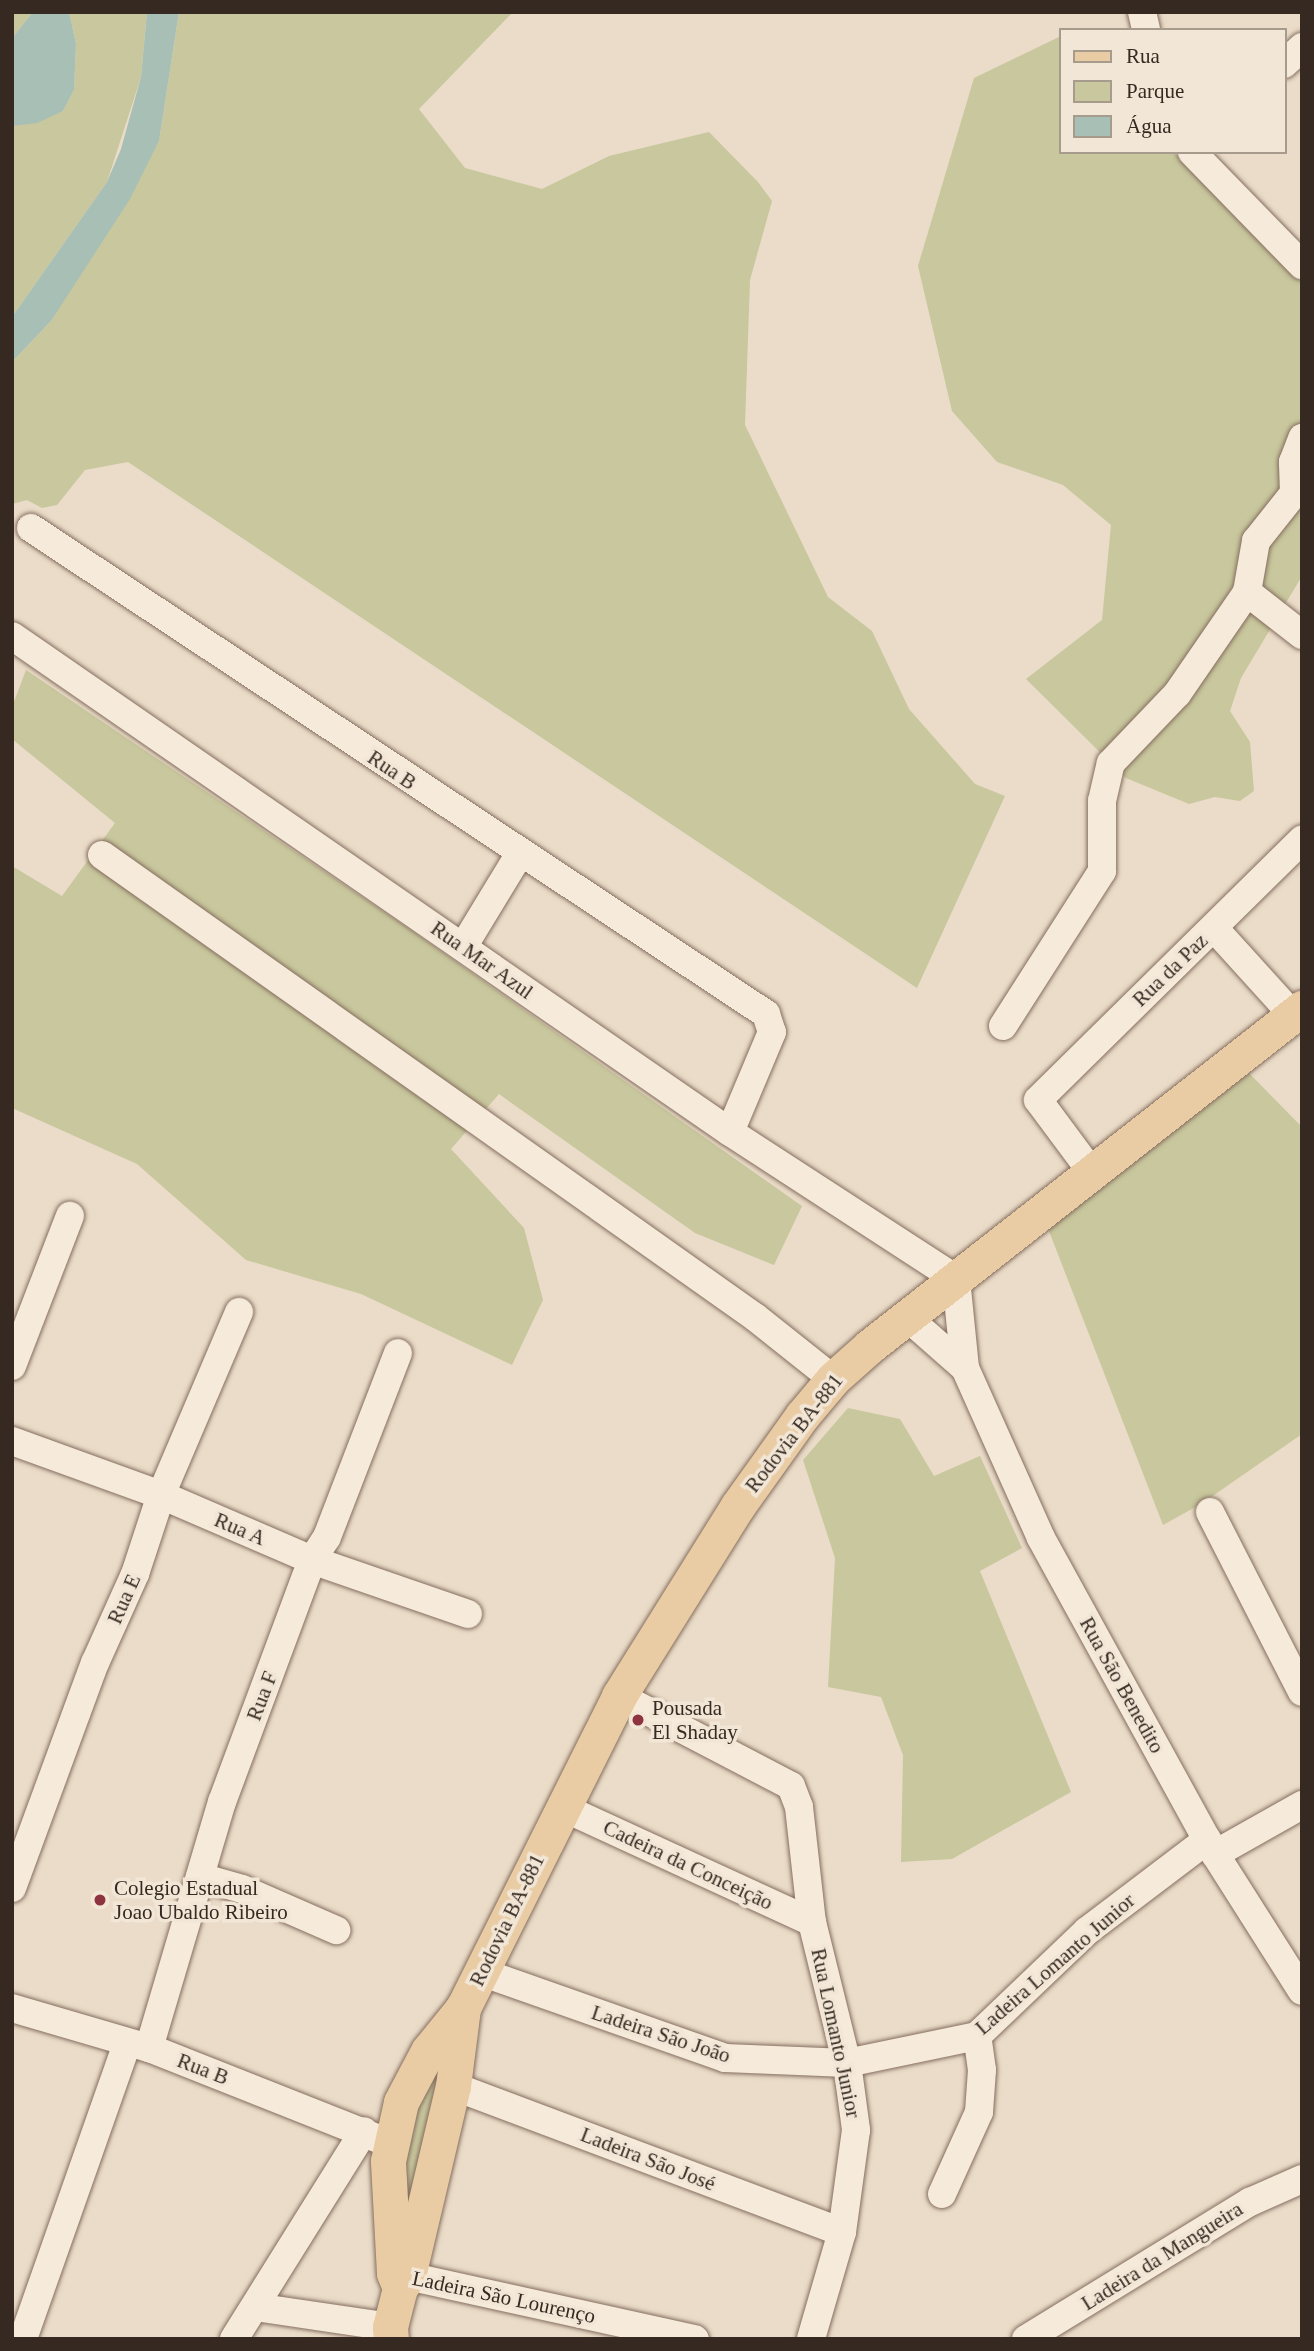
<!DOCTYPE html>
<meta charset="utf-8">
<style>
body{margin:0}
#map{position:relative;width:1314px;height:2351px;overflow:hidden;background:#eadcc8;font-family:Georgia,serif}
div>[style]{position:absolute}
.green>*{inset:0;background:#c8c79d}
.water>*{inset:0;background:#a8bfb5}
.roads{filter:drop-shadow(0 0 2px #856e5f) drop-shadow(0 0 2px #856e5f)}
.minor>*{height:28px;margin:-14px;padding:0 14px;transform-origin:14px;border-radius:14px;background:#f6eada}
.major>*{height:35px;margin:-17.5px;padding:0 17.5px;transform-origin:17.5px;border-radius:17.5px;background:#e9cba4}
.dots>*{width:19px;height:19px;translate:-50% -50%;box-sizing:border-box;border:4px solid #f2e7d7;border-radius:50%}
span{translate:-50% -50%;white-space:nowrap;text-align:center;line-height:1.15;-webkit-text-stroke:7px #f2e7d7;paint-order:stroke}
.street-label{font-size:21px;color:#362921}
.poi-label{font-size:21px;color:#362921}
.left{translate:0 -50%;text-align:left}
.frame{position:absolute;inset:0;border:14px solid #362921;pointer-events:none}
.legend{position:absolute;left:1059px;top:28px;width:228px;height:126px;box-sizing:border-box;background:#f2e7d7;border:2px solid #a79b8e;margin:0;padding:9px 12px;list-style:none;font-size:21px;color:#362921}
.legend li{display:flex;align-items:center;gap:14px;height:35px}
.legend b{width:35px;border:2px solid #a79b8e}
</style>
<div id="map">
<div class="green">
<div style="clip-path:polygon(12px 12px,33px 12px,12px 38px)"></div>
<div style="clip-path:polygon(69px 12px,147px 12px,141px 77px,107px 182px,12px 317px,12px 126px,63px 111px,74px 90px,76px 44px)"></div>
<div style="clip-path:polygon(179px 12px,513px 12px,419px 109px,465px 168px,542px 189px,609px 156px,709px 132px,758px 182px,772px 201px,750px 280px,745px 425px,828px 597px,872px 631px,909px 709px,975px 784px,1005px 796px,917px 988px,128px 462px,85px 470px,57px 505px,42px 508px,27px 500px,12px 504px,12px 362px,51px 321px,159px 141px)"></div>
<div style="clip-path:polygon(1059px 37px,1060px 152px,1173px 152px,1302px 275px,1302px 576px,1241px 678px,1230px 711px,1250px 742px,1254px 791px,1240px 801px,1215px 797px,1189px 804px,1126px 778px,1026px 679px,1102px 620px,1111px 525px,1063px 485px,997px 462px,952px 411px,918px 266px,974px 78px)"></div>
<div style="clip-path:polygon(26px 670px,405px 926px,802px 1206px,774px 1265px,695px 1233px,499px 1094px,451px 1149px,524px 1228px,543px 1300px,512px 1365px,361px 1294px,246px 1260px,137px 1164px,12px 1108px,12px 866px,62px 896px,115px 823px,12px 739px,12px 707px)"></div>
<div style="clip-path:polygon(1247px 1071px,1302px 1127px,1302px 1434px,1201px 1504px,1163px 1525px,1047px 1226px)"></div>
<div style="clip-path:polygon(848px 1408px,900px 1419px,934px 1476px,980px 1456px,1022px 1548px,980px 1571px,1071px 1792px,952px 1859px,901px 1862px,903px 1755px,881px 1697px,828px 1687px,835px 1558px,803px 1460px)"></div>
<div style="clip-path:polygon(461px 2019px,403px 2252px,380px 2140px)"></div>
</div>
<div class="water">
<div style="clip-path:polygon(33px 12px,69px 12px,76px 44px,74px 90px,63px 111px,37px 123px,12px 126px,12px 38px)"></div>
<div style="clip-path:polygon(147px 12px,179px 12px,159px 141px,130px 199px,51px 321px,12px 362px,12px 317px,107px 182px,121px 149px,141px 77px)"></div>
</div>
<div class="roads">
<div class="minor">
<div style="left:1142px;top:12px;width:18px;rotate:77deg"></div>
<div style="left:1284px;top:64px;width:25px;rotate:-43deg"></div>
<div style="left:1192px;top:152px;width:158px;rotate:45.8deg"></div>
<div style="left:31px;top:528px;width:881px;rotate:33.47deg"></div>
<div style="left:766px;top:1014px;width:19px;rotate:72deg"></div>
<div style="left:772px;top:1032px;width:108px;rotate:112.8deg"></div>
<div style="left:1247px;top:592px;width:70px;rotate:38deg"></div>
<div style="left:12px;top:636px;width:873px;rotate:34.64deg"></div>
<div style="left:730px;top:1132px;width:270px;rotate:33deg"></div>
<div style="left:956px;top:1279px;width:89px;rotate:84.2deg"></div>
<div style="left:965px;top:1368px;width:186px;rotate:65.9deg"></div>
<div style="left:1041px;top:1538px;width:361px;rotate:61.2deg"></div>
<div style="left:1215px;top:1854px;width:162px;rotate:57.6deg"></div>
<div style="left:102px;top:855px;width:800px;rotate:35.28deg"></div>
<div style="left:755px;top:1317px;width:100px;rotate:38.5deg"></div>
<div style="left:1214px;top:928px;width:118px;rotate:47.8deg"></div>
<div style="left:463px;top:947px;width:108px;rotate:-58.7deg"></div>
<div style="left:1003px;top:1026px;width:184px;rotate:-57.4deg"></div>
<div style="left:1102px;top:871px;width:70px;rotate:-90deg"></div>
<div style="left:1102px;top:801px;width:39px;rotate:-77deg"></div>
<div style="left:1111px;top:763px;width:95px;rotate:-46.3deg"></div>
<div style="left:1177px;top:694px;width:124px;rotate:-55.5deg"></div>
<div style="left:1247px;top:592px;width:52px;rotate:-80deg"></div>
<div style="left:1256px;top:541px;width:61px;rotate:-51.6deg"></div>
<div style="left:1294px;top:493px;width:31px;rotate:-92deg"></div>
<div style="left:1293px;top:462px;width:26px;rotate:-69deg"></div>
<div style="left:1093px;top:1174px;width:92px;rotate:-126.6deg"></div>
<div style="left:1038px;top:1100px;width:371px;rotate:-44.6deg"></div>
<div style="left:908px;top:1318px;width:76px;rotate:41.3deg"></div>
<div style="left:12px;top:1366px;width:161px;rotate:-68.9deg"></div>
<div style="left:12px;top:1441px;width:158px;rotate:19.9deg"></div>
<div style="left:161px;top:1495px;width:164px;rotate:23.3deg"></div>
<div style="left:312px;top:1560px;width:165px;rotate:19.1deg"></div>
<div style="left:1210px;top:1512px;width:202px;rotate:62.9deg"></div>
<div style="left:619px;top:1696px;width:194px;rotate:27.6deg"></div>
<div style="left:791px;top:1786px;width:22px;rotate:69deg"></div>
<div style="left:799px;top:1807px;width:116px;rotate:83.6deg"></div>
<div style="left:812px;top:1922px;width:145px;rotate:76.1deg"></div>
<div style="left:847px;top:2063px;width:68px;rotate:82.3deg"></div>
<div style="left:856px;top:2130px;width:103px;rotate:97.8deg"></div>
<div style="left:842px;top:2232px;width:111px;rotate:106.2deg"></div>
<div style="left:564px;top:1808px;width:273px;rotate:24.7deg"></div>
<div style="left:1215px;top:1854px;width:100px;rotate:-29.4deg"></div>
<div style="left:200px;top:1877px;width:44px;rotate:15.9deg"></div>
<div style="left:242px;top:1889px;width:103px;rotate:23.6deg"></div>
<div style="left:12px;top:1888px;width:240px;rotate:-69.8deg"></div>
<div style="left:95px;top:1663px;width:98px;rotate:-65.8deg"></div>
<div style="left:135px;top:1574px;width:83px;rotate:-71.8deg"></div>
<div style="left:161px;top:1495px;width:199px;rotate:-66.9deg"></div>
<div style="left:481px;top:1972px;width:259px;rotate:19.4deg"></div>
<div style="left:725px;top:2058px;width:122px;rotate:2.3deg"></div>
<div style="left:847px;top:2063px;width:133px;rotate:-11.7deg"></div>
<div style="left:977px;top:2036px;width:152px;rotate:-43.7deg"></div>
<div style="left:1087px;top:1931px;width:151px;rotate:-37.2deg"></div>
<div style="left:12px;top:2008px;width:143px;rotate:16.3deg"></div>
<div style="left:149px;top:2048px;width:258px;rotate:21.6deg"></div>
<div style="left:149px;top:2048px;width:257px;rotate:-73.5deg"></div>
<div style="left:222px;top:1802px;width:258px;rotate:-69.6deg"></div>
<div style="left:312px;top:1560px;width:27px;rotate:-57deg"></div>
<div style="left:327px;top:1537px;width:197px;rotate:-68.9deg"></div>
<div style="left:453px;top:2086px;width:415px;rotate:20.6deg"></div>
<div style="left:942px;top:2194px;width:90px;rotate:-65.7deg"></div>
<div style="left:979px;top:2112px;width:42px;rotate:-85.9deg"></div>
<div style="left:982px;top:2070px;width:34px;rotate:-98deg"></div>
<div style="left:394px;top:2273px;width:308px;rotate:12.4deg"></div>
<div style="left:255px;top:2307px;width:136px;rotate:8.4deg"></div>
<div style="left:23px;top:2339px;width:314px;rotate:-70.6deg"></div>
<div style="left:234px;top:2339px;width:245px;rotate:-58deg"></div>
<div style="left:1026px;top:2339px;width:263px;rotate:-31.5deg"></div>
<div style="left:1250px;top:2202px;width:57px;rotate:-23.9deg"></div>
</div>
<div class="major">
<div style="left:400px;top:2288px;width:16px;rotate:-112deg"></div>
<div style="left:394px;top:2273px;width:112px;rotate:-93.1deg"></div>
<div style="left:388px;top:2161px;width:60px;rotate:-77.6deg"></div>
<div style="left:401px;top:2102px;width:58px;rotate:-62.1deg"></div>
<div style="left:428px;top:2051px;width:55px;rotate:-50.9deg"></div>
<div style="left:463px;top:2008px;width:349px;rotate:-63.4deg"></div>
<div style="left:619px;top:1696px;width:223px;rotate:-58deg"></div>
<div style="left:737px;top:1507px;width:112px;rotate:-54.5deg"></div>
<div style="left:802px;top:1416px;width:48px;rotate:-50deg"></div>
<div style="left:833px;top:1379px;width:50px;rotate:-41.7deg"></div>
<div style="left:870px;top:1346px;width:549px;rotate:-38.04deg"></div>
<div style="left:391px;top:2339px;width:12px;rotate:-95deg"></div>
<div style="left:390px;top:2327px;width:40px;rotate:-75.6deg"></div>
<div style="left:400px;top:2288px;width:14px;rotate:-56deg"></div>
<div style="left:408px;top:2276px;width:195px;rotate:-76.7deg"></div>
<div style="left:453px;top:2086px;width:79px;rotate:-82.7deg"></div>
</div>
</div>
<div class="dots">
<div style="left:638px;top:1720px;background:#8e3440"></div>
<div style="left:100px;top:1900px;background:#8e3440"></div>
</div>
<div class="street-label">
<span style="left:392px;top:770px;rotate:34deg">Rua B</span>
<span style="left:482px;top:960px;rotate:35deg">Rua Mar Azul</span>
<span style="left:1170px;top:970px;rotate:-44deg">Rua da Paz</span>
<span style="left:794px;top:1433px;rotate:-52deg">Rodovia BA-881</span>
<span style="left:240px;top:1529px;rotate:23deg">Rua A</span>
<span style="left:124px;top:1599px;rotate:-66deg">Rua E</span>
<span style="left:1122px;top:1685px;rotate:61deg">Rua São Benedito</span>
<span style="left:262px;top:1696px;rotate:-69deg">Rua F</span>
<span style="left:688px;top:1865px;rotate:25deg">Cadeira da Conceição</span>
<span style="left:507px;top:1920px;rotate:-64deg">Rodovia BA-881</span>
<span style="left:1055px;top:1964px;rotate:-41deg">Ladeira Lomanto Junior</span>
<span style="left:836px;top:2033px;rotate:78deg">Rua Lomanto Junior</span>
<span style="left:661px;top:2034px;rotate:18deg">Ladeira São João</span>
<span style="left:203px;top:2069px;rotate:21deg">Rua B</span>
<span style="left:648px;top:2159px;rotate:21deg">Ladeira São José</span>
<span style="left:1162px;top:2256px;rotate:-32deg">Ladeira da Mangueira</span>
<span style="left:504px;top:2297px;rotate:12deg">Ladeira São Lourenço</span>
</div>
<div class="poi-label">
<span class="left" style="left:652px;top:1720px">Pousada<br>El Shaday</span>
<span class="left" style="left:114px;top:1900px">Colegio Estadual<br>Joao Ubaldo Ribeiro</span>
</div>
<div class="frame"></div>
<ul class="legend">
<li><b style="height:9px;background:#e9cba4"></b>Rua</li>
<li><b style="height:19px;background:#c8c79d"></b>Parque</li>
<li><b style="height:19px;background:#a8bfb5"></b>Água</li>
</ul>
</div>
